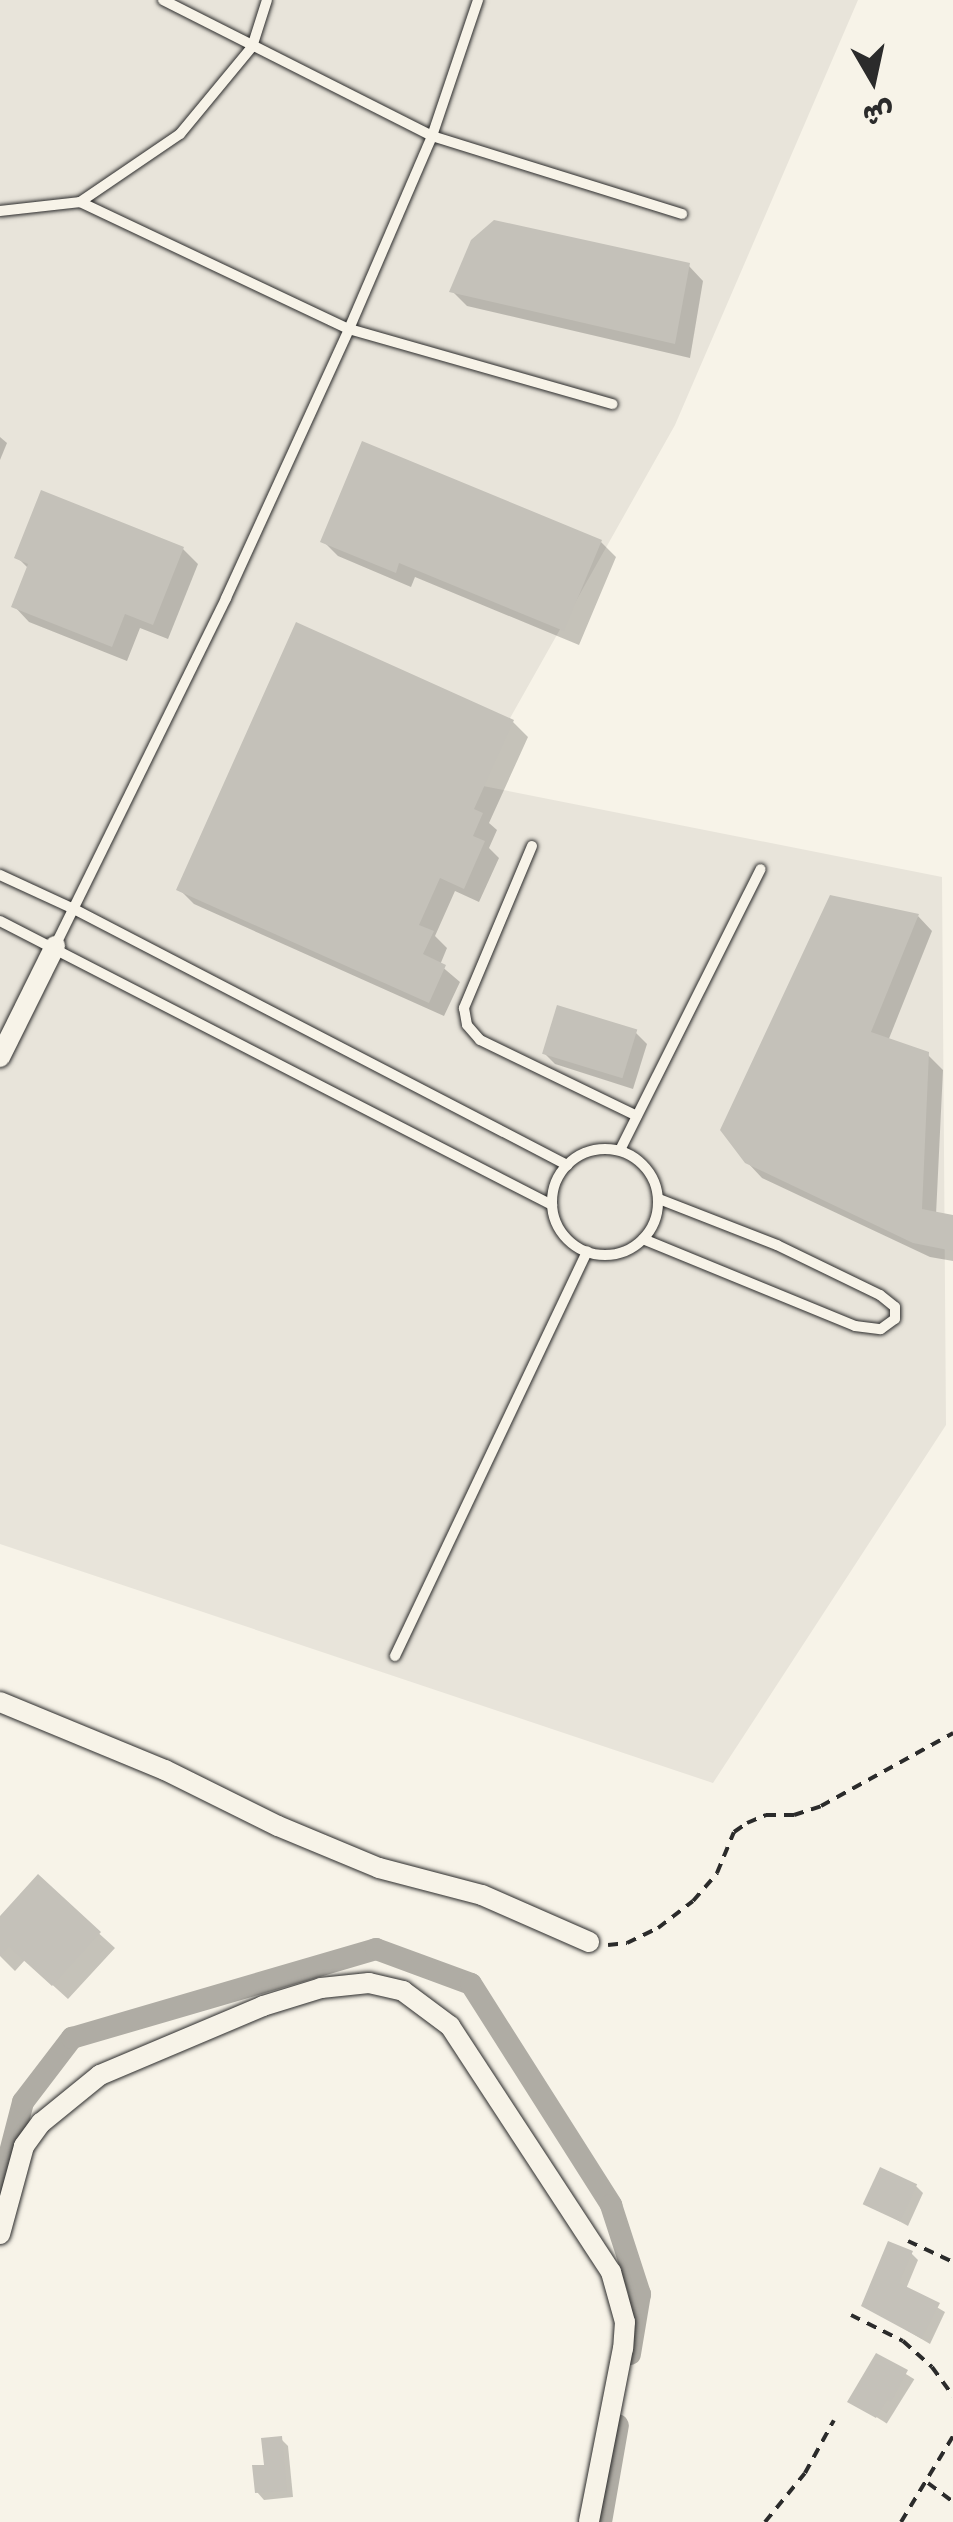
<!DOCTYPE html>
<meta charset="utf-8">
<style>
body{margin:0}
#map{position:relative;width:953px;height:2522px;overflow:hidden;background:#f7f3e8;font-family:"Gochi Hand","Playpen Sans Arabic",sans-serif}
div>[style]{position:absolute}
.built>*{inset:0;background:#e8e4da}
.shadow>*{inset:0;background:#0003;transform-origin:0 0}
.canal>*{height:22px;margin:-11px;padding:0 11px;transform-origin:11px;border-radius:11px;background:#afaca4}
.building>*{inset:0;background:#c4c1b9;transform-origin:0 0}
.path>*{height:4px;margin-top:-2px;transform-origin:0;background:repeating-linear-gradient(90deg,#2b2b2b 0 10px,transparent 0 18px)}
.roads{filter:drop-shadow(0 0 2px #2b2b2b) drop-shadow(0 0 2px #2b2b2b)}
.lane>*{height:10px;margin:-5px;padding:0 5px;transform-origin:5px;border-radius:5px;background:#f7f3e8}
.lane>.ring{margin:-5px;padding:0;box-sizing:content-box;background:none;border:10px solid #f7f3e8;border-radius:50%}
.street>*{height:20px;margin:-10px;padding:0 10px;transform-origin:10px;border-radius:10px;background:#f7f3e8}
span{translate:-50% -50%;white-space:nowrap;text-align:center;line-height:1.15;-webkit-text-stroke:8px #f7f3e8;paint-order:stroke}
.north{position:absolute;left:823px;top:30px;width:100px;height:100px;-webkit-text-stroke:8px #f7f3e8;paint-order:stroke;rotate:171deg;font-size:28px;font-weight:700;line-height:40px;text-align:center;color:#2b2b2b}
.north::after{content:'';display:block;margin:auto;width:35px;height:45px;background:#2b2b2b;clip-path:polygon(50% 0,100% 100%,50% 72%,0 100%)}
</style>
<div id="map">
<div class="built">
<div style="clip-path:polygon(0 0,858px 0,675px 425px,473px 784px,942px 877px,946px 1425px,713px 1783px,0 1544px)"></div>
</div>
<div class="shadow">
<div style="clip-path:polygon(688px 265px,703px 281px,690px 358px,467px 306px,452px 291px)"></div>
<div style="clip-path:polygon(0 437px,7px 443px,0 460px)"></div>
<div style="clip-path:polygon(323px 541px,601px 542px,616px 557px,579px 645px,415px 577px,411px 587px,338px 556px)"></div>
<div style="clip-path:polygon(183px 549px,198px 564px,168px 639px,140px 628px,127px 661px,29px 622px,14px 606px,29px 569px,17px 557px)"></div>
<div style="clip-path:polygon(513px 722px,528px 737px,489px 823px,497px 830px,489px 848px,499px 858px,479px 902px,455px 891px,435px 936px,447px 948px,440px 965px,460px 982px,444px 1016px,194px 904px,179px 889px)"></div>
<div style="clip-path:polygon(918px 916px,932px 931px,888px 1041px,928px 1055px,943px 1070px,936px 1215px,953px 1218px,953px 1261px,930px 1257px,762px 1178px,747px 1162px)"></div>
<div style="clip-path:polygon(636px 1033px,647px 1044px,633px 1089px,555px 1064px,544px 1053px)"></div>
<div style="clip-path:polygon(38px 1878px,115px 1948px,68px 1999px,25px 1960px,15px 1971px,0 1956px,0 1919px)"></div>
<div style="clip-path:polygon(916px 2186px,923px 2193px,908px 2226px,866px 2203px)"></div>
<div style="clip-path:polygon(911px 2253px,918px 2260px,906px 2289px,945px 2312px,930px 2344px,864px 2305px)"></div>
<div style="left:877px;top:2356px;width:44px;height:52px;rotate:32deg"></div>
<div style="clip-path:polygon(281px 2439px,288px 2446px,293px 2497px,264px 2500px,257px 2492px)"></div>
</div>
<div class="canal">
<div style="left:0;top:2191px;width:92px;rotate:-75.5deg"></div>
<div style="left:23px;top:2102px;width:81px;rotate:-52.6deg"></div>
<div style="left:72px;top:2038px;width:317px;rotate:-16.3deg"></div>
<div style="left:376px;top:1949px;width:101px;rotate:20.2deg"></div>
<div style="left:471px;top:1984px;width:262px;rotate:57.6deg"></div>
<div style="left:611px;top:2205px;width:94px;rotate:72deg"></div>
<div style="left:640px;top:2294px;width:61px;rotate:99.5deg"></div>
<div style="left:601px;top:2522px;width:98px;rotate:-80.1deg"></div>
</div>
<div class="building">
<div style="clip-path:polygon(494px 220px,690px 263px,675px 344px,449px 292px,471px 240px)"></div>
<div style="clip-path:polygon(362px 441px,602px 540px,564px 631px,399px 563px,396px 573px,320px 542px)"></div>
<div style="clip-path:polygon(41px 490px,184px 547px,153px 625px,125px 614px,112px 647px,11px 607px,28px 564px,14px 558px)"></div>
<div style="clip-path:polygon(296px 622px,514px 720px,474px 809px,483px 813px,473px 836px,485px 841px,464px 889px,440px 878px,419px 925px,434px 931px,423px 954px,446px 965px,429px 1003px,176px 890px)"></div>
<div style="clip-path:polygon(830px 895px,919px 914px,871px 1032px,929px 1052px,922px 1209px,953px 1215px,953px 1251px,913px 1243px,745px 1163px,720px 1130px)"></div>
<div style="left:557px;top:1005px;width:84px;height:51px;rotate:17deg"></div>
<div style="clip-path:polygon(38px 1874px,101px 1932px,52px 1986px,9px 1947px,0 1956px,0 1916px)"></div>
<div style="left:880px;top:2167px;width:41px;height:41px;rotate:25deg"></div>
<div style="clip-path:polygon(888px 2241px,913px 2251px,899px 2283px,940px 2303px,922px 2339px,861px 2306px)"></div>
<div style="clip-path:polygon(876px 2353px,908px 2370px,891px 2402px,887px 2400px,876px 2418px,847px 2402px)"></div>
<div style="clip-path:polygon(282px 2436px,287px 2491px,255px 2493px,252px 2465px,264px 2465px,261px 2438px)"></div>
</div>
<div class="path">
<div style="left:608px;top:1945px;width:19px;rotate:-6deg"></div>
<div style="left:627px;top:1943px;width:34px;rotate:-26deg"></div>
<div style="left:658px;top:1928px;width:44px;rotate:-37.6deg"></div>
<div style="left:693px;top:1901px;width:37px;rotate:-49deg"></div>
<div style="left:717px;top:1873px;width:44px;rotate:-67.5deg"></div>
<div style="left:734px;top:1832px;width:16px;rotate:-35deg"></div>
<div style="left:747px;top:1823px;width:21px;rotate:-23deg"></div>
<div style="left:766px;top:1815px;width:28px"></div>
<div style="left:794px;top:1815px;width:28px;rotate:-18deg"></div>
<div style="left:821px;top:1806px;width:151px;rotate:-28.9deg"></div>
<div style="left:908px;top:2241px;width:50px;rotate:25deg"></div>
<div style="left:851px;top:2315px;width:58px;rotate:26.6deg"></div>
<div style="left:903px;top:2341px;width:39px;rotate:42deg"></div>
<div style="left:932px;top:2367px;width:36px;rotate:54deg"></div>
<div style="left:928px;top:2483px;width:31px;rotate:37deg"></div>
<div style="left:765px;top:2522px;width:63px;rotate:-50.8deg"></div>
<div style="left:805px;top:2473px;width:60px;rotate:-61.3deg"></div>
<div style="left:901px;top:2522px;width:100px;rotate:-58.8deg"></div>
</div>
<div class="roads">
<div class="lane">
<div style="left:163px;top:0;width:301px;rotate:26.8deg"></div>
<div style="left:432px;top:136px;width:262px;rotate:17.3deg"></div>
<div style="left:80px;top:202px;width:297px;rotate:25.3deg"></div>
<div style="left:349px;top:329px;width:274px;rotate:15.9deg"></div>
<div style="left:0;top:211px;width:81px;rotate:-6.4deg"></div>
<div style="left:80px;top:202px;width:121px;rotate:-34.2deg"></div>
<div style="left:180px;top:134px;width:113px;rotate:-50.4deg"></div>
<div style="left:252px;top:47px;width:49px;rotate:-72.3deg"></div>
<div style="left:532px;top:846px;width:176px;rotate:112.8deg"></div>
<div style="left:464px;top:1008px;width:17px;rotate:80deg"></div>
<div style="left:467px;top:1025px;width:20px;rotate:49deg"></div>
<div style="left:480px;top:1040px;width:174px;rotate:25.8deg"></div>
<div style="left:0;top:875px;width:81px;rotate:24.7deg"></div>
<div style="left:74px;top:909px;width:556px;rotate:27.44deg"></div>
<div style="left:0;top:921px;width:621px;rotate:27.23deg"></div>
<div style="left:55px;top:946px;width:388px;rotate:-63.8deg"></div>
<div style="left:226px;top:598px;width:296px;rotate:-65.4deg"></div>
<div style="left:349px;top:329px;width:210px;rotate:-66.7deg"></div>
<div style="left:432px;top:136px;width:144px;rotate:-71.3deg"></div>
<div class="ring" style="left:552px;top:1149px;width:96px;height:96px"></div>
<div style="left:620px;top:1150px;width:314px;rotate:-63.4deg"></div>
<div style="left:643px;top:1239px;width:229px;rotate:22.3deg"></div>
<div style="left:855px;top:1326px;width:26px;rotate:7deg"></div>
<div style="left:881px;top:1329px;width:17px;rotate:-36deg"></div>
<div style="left:895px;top:1319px;width:12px;rotate:-90deg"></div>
<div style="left:895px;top:1307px;width:19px;rotate:-141deg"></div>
<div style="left:880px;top:1295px;width:114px;rotate:-154.1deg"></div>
<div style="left:777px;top:1245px;width:127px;rotate:-158.7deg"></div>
<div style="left:395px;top:1656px;width:448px;rotate:-64.6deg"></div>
</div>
<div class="street">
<div style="left:0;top:1057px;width:124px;rotate:-63.6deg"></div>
<div style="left:0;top:1702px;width:178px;rotate:22.4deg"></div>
<div style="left:165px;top:1770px;width:126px;rotate:26.4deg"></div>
<div style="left:278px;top:1826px;width:109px;rotate:22.6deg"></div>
<div style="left:379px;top:1868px;width:106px;rotate:14.7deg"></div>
<div style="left:482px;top:1895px;width:117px;rotate:23.7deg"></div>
<div style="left:0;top:2234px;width:91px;rotate:-74.7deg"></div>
<div style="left:24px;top:2146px;width:29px;rotate:-54deg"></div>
<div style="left:41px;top:2123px;width:76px;rotate:-39.1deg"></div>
<div style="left:100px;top:2075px;width:177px;rotate:-22.9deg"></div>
<div style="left:263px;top:2006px;width:61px;rotate:-17.2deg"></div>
<div style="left:321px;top:1988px;width:48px;rotate:-5.9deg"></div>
<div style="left:369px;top:1983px;width:35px;rotate:13deg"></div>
<div style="left:403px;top:1991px;width:59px;rotate:36.7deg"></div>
<div style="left:450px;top:2026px;width:294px;rotate:56.8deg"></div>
<div style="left:611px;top:2272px;width:52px;rotate:74.4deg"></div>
<div style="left:625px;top:2322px;width:26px;rotate:94deg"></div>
<div style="left:623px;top:2348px;width:177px;rotate:101.1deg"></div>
</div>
</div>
<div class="north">ش</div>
</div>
